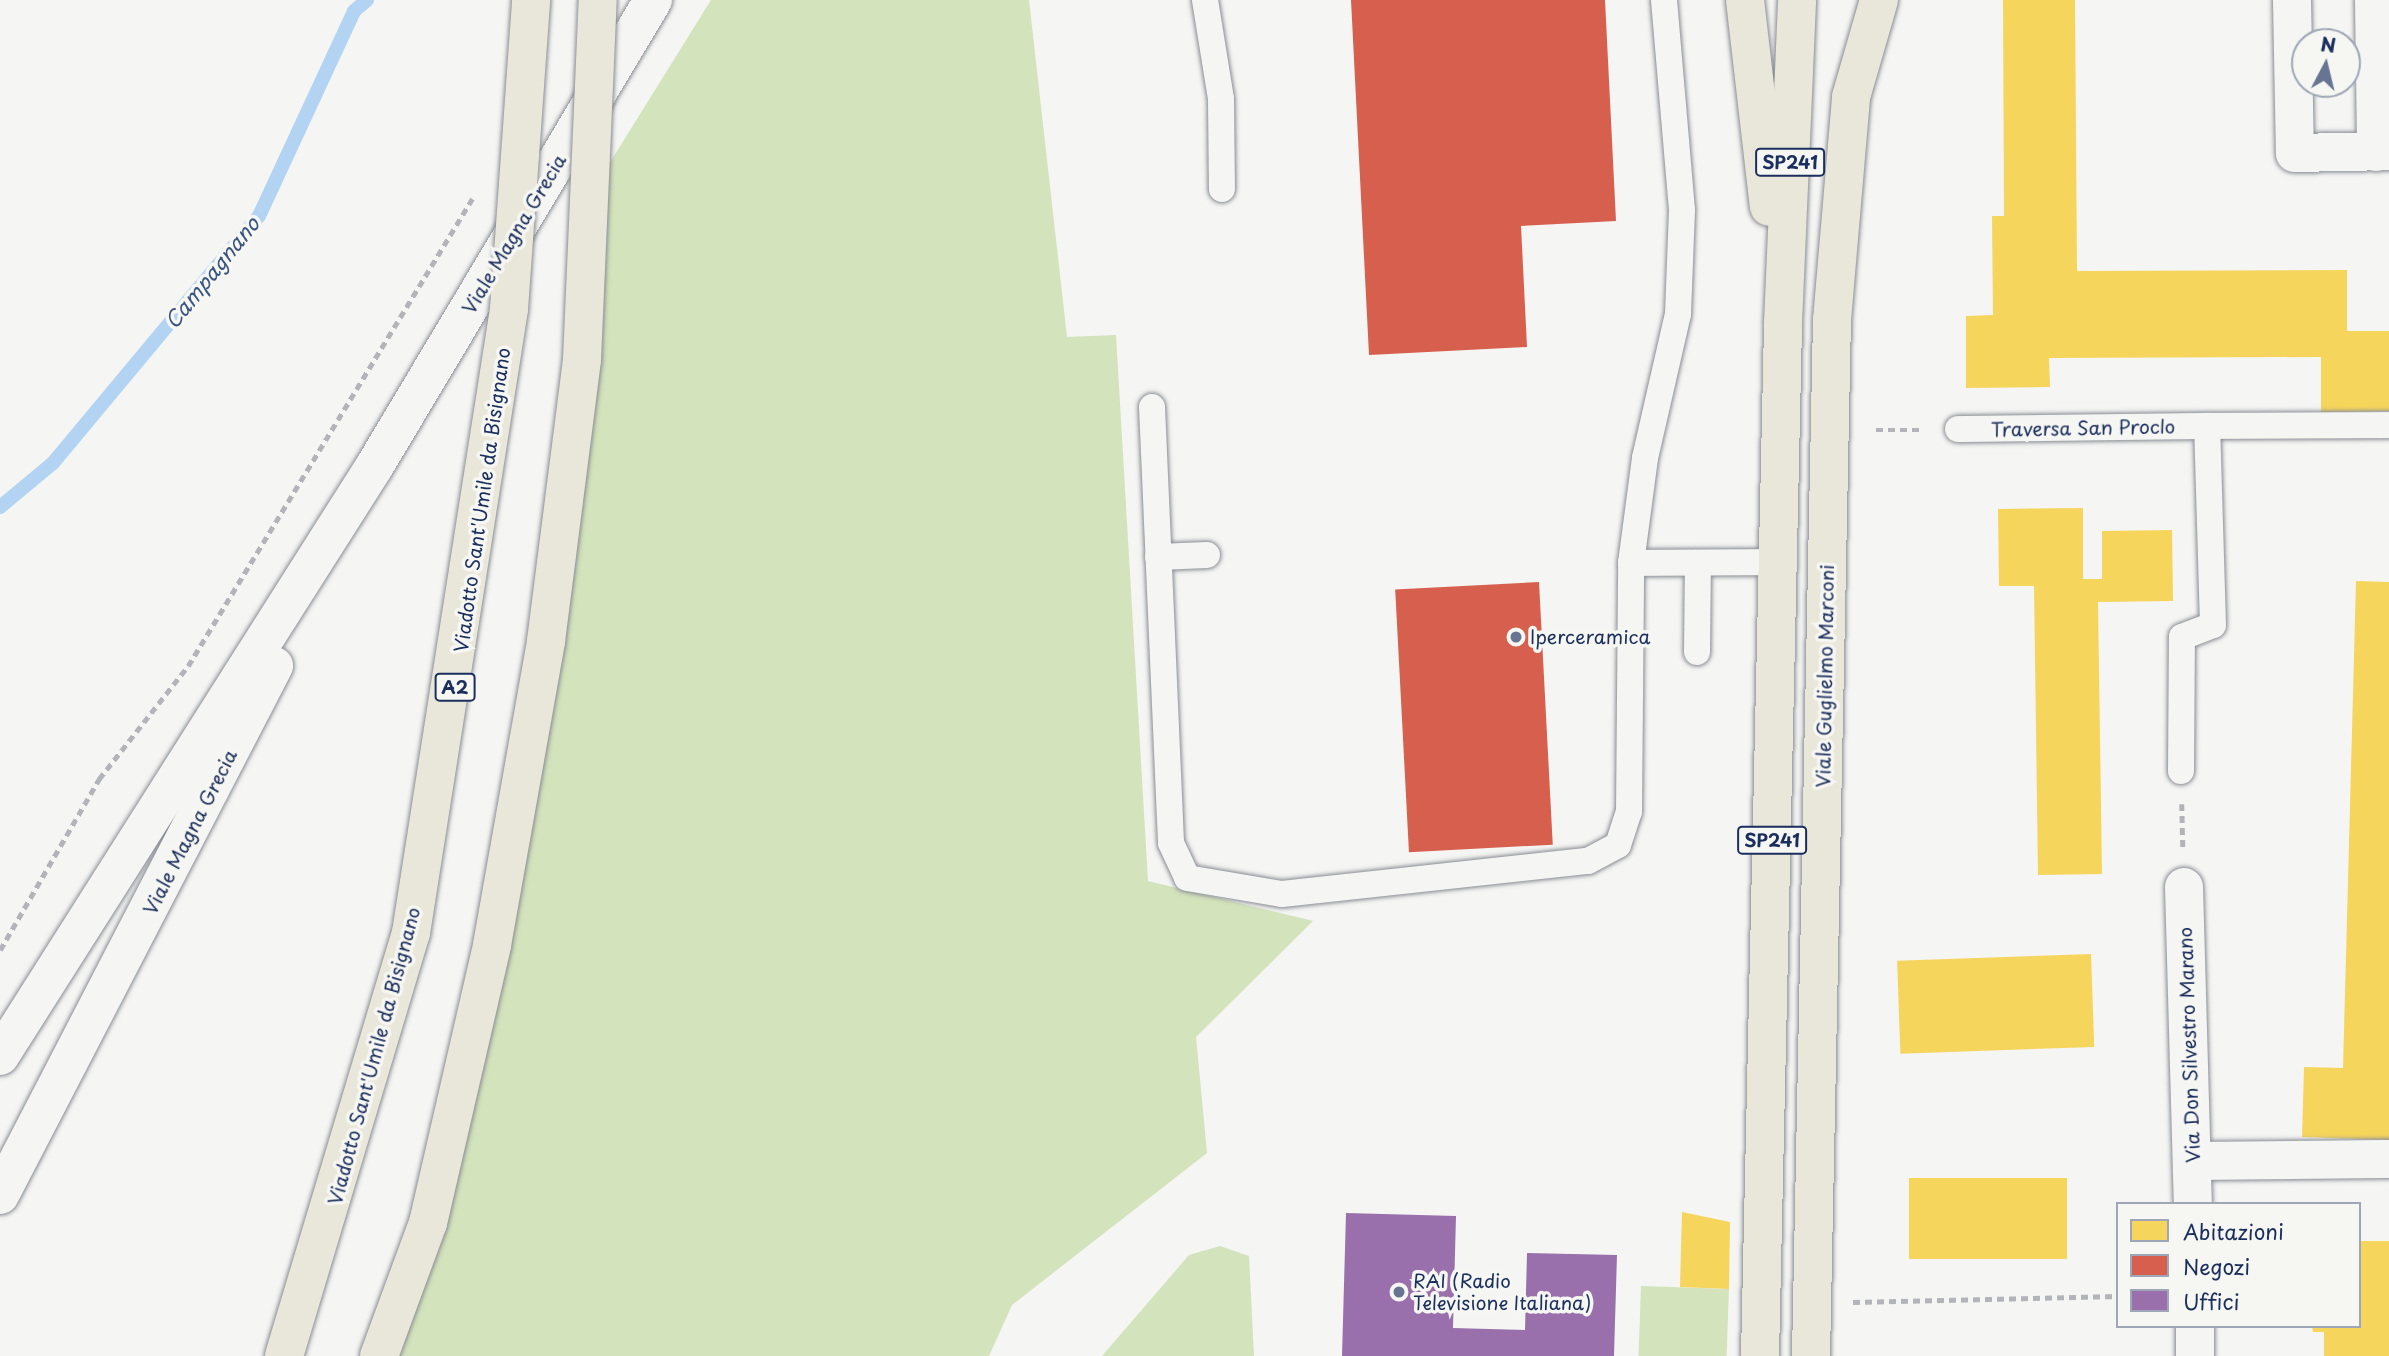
<!DOCTYPE html>
<style>
body{margin:0}
#map{position:relative;width:2389px;height:1356px;overflow:hidden;background:#f5f5f3;font-family:"Playpen Sans",sans-serif}
div>[style]{position:absolute}
.green>*{inset:0;background:#d3e3bb;transform-origin:0 0}
.homes>*{inset:0;background:#f6d55c;transform-origin:0 0}
.shops>*{inset:0;background:#d6604d;transform-origin:0 0}
.offices>*{inset:0;background:#9970ab}
.stream>*{height:14px;margin:-7px;padding:0 7px;transform-origin:7px;border-radius:7px;background:#b2d3f1}
.path>*{height:4.5px;margin-top:-2.25px;transform-origin:0;background:repeating-linear-gradient(90deg,#b2b4b9 0 7px,transparent 0 12px)}
.roads{filter:drop-shadow(0 0 2px #898d95) drop-shadow(0 0 2px #898d95)}
.service>*{height:26px;margin:-13px;padding:0 13px;transform-origin:13px;border-radius:13px;background:#f5f5f3}
.minor>*{height:38px;margin:-19px;padding:0 19px;transform-origin:19px;border-radius:19px;background:#f5f5f3}
.tertiary>*{height:38px;margin:-19px;padding:0 19px;transform-origin:19px;border-radius:19px;background:#f5f5f3}
.primary>*{height:38px;margin:-19px;padding:0 19px;transform-origin:19px;border-radius:19px;background:#e9e6da}
.bridges{filter:drop-shadow(0 0 2px #898d95) drop-shadow(0 0 2px #898d95)}
.motorway-bridge>*{height:38px;margin:-19px;padding:0 19px;transform-origin:19px;border-radius:19px;background:#e9e6da}
.dots>*{width:19px;height:19px;translate:-50% -50%;box-sizing:border-box;border:4px solid #f6f6f2;border-radius:50%}
span{translate:-50% -50%;white-space:nowrap;text-align:center;line-height:1.15;-webkit-text-stroke:7px #f6f6f2;paint-order:stroke}
.shield-label span{padding:2px 5px;background:#f6f6f2;border:2px solid;border-radius:5px;-webkit-text-stroke-width:0}
.shield-label{font-size:18px;color:#1b2f5e;font-weight:700}
.street-label{font-size:19px;color:#1b2f5e}
.poi-label{font-size:19px;color:#1b2f5e}
.left{translate:0 -50%;text-align:left}
.water-label{font-size:21px;color:#3a5482;font-style:italic}
.legend{position:absolute;left:2116px;top:1202px;width:245px;height:126px;box-sizing:border-box;background:#f6f6f2;border:2px solid #9ea6b7;margin:0;padding:9px 12px;list-style:none;font-size:21px;color:#1b2f5e}
.legend li{display:flex;align-items:center;gap:14px;height:35px}
.legend b{width:35px;border:2px solid #9ea6b7}
.north{position:absolute;left:2291px;top:28px;width:70px;height:70px;box-sizing:border-box;background:#f6f6f2;border:2px solid #9ea6b7;border-radius:50%;rotate:7deg;font-size:19px;font-weight:700;line-height:28px;text-align:center;color:#1b2f5e}
.north::after{content:'';display:block;margin:auto;width:24px;height:32px;background:#677492;clip-path:polygon(50% 0,100% 100%,50% 72%,0 100%)}
</style>
<div id="map">
<div class="green">
<div style="clip-path:polygon(711px 0,1029px 0,1067px 337px,1116px 335px,1148px 881px,1313px 921px,1196px 1037px,1207px 1153px,1012px 1305px,989px 1356px,396px 1356px,444px 1223px,609px 164px)"></div>
<div style="clip-path:polygon(1220px 1246px,1249px 1256px,1254px 1356px,1102px 1356px,1189px 1255px)"></div>
<div style="left:1641px;top:1286px;width:88px;height:70px;rotate:2deg"></div>
</div>
<div class="homes">
<div style="clip-path:polygon(2003px 0,2075px 0,2077px 271px,2347px 270px,2347px 331px,2389px 331px,2389px 411px,2321px 412px,2321px 357px,2049px 358px,2050px 387px,1966px 388px,1966px 316px,1993px 315px,1992px 216px,2004px 216px)"></div>
<div style="clip-path:polygon(2083px 508px,2083px 579px,2102px 579px,2102px 531px,2172px 530px,2173px 601px,2098px 602px,2102px 874px,2038px 875px,2034px 586px,1999px 586px,1998px 509px)"></div>
<div style="clip-path:polygon(2356px 581px,2389px 582px,2389px 1140px,2302px 1137px,2304px 1067px,2343px 1068px)"></div>
<div style="left:2091px;top:954px;width:93px;height:194px;rotate:88deg"></div>
<div style="left:2067px;top:1178px;width:81px;height:158px;rotate:90deg"></div>
<div style="clip-path:polygon(1682px 1212px,1730px 1222px,1729px 1289px,1680px 1287px)"></div>
<div style="clip-path:polygon(2359px 1241px,2389px 1241px,2389px 1356px,2324px 1356px,2324px 1332px,2313px 1332px,2312px 1326px,2359px 1326px)"></div>
</div>
<div class="shops">
<div style="clip-path:polygon(1351px 0,1605px 0,1616px 221px,1521px 226px,1527px 347px,1369px 355px)"></div>
<div style="left:1539px;top:582px;width:263px;height:144px;rotate:87deg"></div>
</div>
<div class="offices">
<div style="clip-path:polygon(1346px 1213px,1456px 1216px,1453px 1328px,1525px 1330px,1527px 1253px,1617px 1255px,1614px 1356px,1342px 1356px)"></div>
</div>
<div class="stream">
<div style="left:0;top:507px;width:69px;rotate:-39.7deg"></div>
<div style="left:53px;top:463px;width:322px;rotate:-50.2deg"></div>
<div style="left:259px;top:216px;width:226px;rotate:-65.1deg"></div>
<div style="left:354px;top:11px;width:17px;rotate:-40deg"></div>
</div>
<div class="path">
<div style="left:1876px;top:430px;width:46px"></div>
<div style="left:2182px;top:804px;width:43px;rotate:88.7deg"></div>
<div style="left:0;top:950px;width:198px;rotate:-59.9deg"></div>
<div style="left:99px;top:779px;width:144px;rotate:-51.8deg"></div>
<div style="left:188px;top:666px;width:547px;rotate:-58.69deg"></div>
<div style="left:1853px;top:1302px;width:265px;rotate:-1.3deg"></div>
</div>
<div class="roads">
<div class="service">
<div style="left:1205px;top:0;width:100px;rotate:80.8deg"></div>
<div style="left:1221px;top:99px;width:90px;rotate:89.4deg"></div>
<div style="left:1152px;top:407px;width:436px;rotate:87.5deg"></div>
<div style="left:1171px;top:843px;width:38px;rotate:65deg"></div>
<div style="left:1187px;top:878px;width:96px;rotate:9.6deg"></div>
<div style="left:1282px;top:894px;width:308px;rotate:-6.2deg"></div>
<div style="left:1588px;top:861px;width:34px;rotate:-28deg"></div>
<div style="left:1618px;top:845px;width:35px;rotate:-72deg"></div>
<div style="left:1629px;top:812px;width:249px;rotate:-89.5deg"></div>
<div style="left:1631px;top:563px;width:148px;rotate:-0.4deg"></div>
<div style="left:1958px;top:429px;width:249px;rotate:-0.7deg"></div>
<div style="left:1158px;top:557px;width:49px;rotate:-2.3deg"></div>
<div style="left:1631px;top:563px;width:106px;rotate:-82.4deg"></div>
<div style="left:1645px;top:458px;width:148px;rotate:-77.1deg"></div>
<div style="left:1678px;top:314px;width:104px;rotate:-87.8deg"></div>
<div style="left:1682px;top:210px;width:211px;rotate:-94.9deg"></div>
<div style="left:1697px;top:652px;width:89px;rotate:-89.4deg"></div>
<div style="left:2181px;top:771px;width:134px;rotate:-89.6deg"></div>
<div style="left:2182px;top:637px;width:33px;rotate:-21deg"></div>
<div style="left:2213px;top:625px;width:199px;rotate:-91.7deg"></div>
<div style="left:2207px;top:426px;width:182px;rotate:-0.3deg"></div>
</div>
<div class="minor">
<div style="left:2292px;top:0;width:153px;rotate:88.9deg"></div>
<div style="left:2295px;top:153px;width:94px;rotate:-1.2deg"></div>
<div style="left:2374px;top:0;width:152px;rotate:89.2deg"></div>
<div style="left:2184px;top:887px;width:317px;rotate:88.4deg"></div>
<div style="left:2192px;top:1161px;width:197px;rotate:-0.6deg"></div>
<div style="left:2195px;top:1326px;width:30px;rotate:90deg"></div>
</div>
<div class="tertiary">
<div style="left:0;top:1056px;width:698px;rotate:-57.59deg"></div>
<div style="left:374px;top:467px;width:544px;rotate:-59.14deg"></div>
<div style="left:0;top:1195px;width:596px;rotate:-62.62deg"></div>
</div>
<div class="primary">
<div style="left:1745px;top:0;width:208px;rotate:83.4deg"></div>
<div style="left:1760px;top:1356px;width:1033px;rotate:-88.72deg"></div>
<div style="left:1783px;top:323px;width:323px;rotate:-87.5deg"></div>
<div style="left:1811px;top:1356px;width:1036px;rotate:-88.84deg"></div>
<div style="left:1832px;top:320px;width:224px;rotate:-85.1deg"></div>
<div style="left:1851px;top:97px;width:101px;rotate:-73.9deg"></div>
</div>
</div>
<div class="bridges">
<div class="motorway-bridge">
<div style="left:284px;top:1356px;width:442px;rotate:-73.3deg"></div>
<div style="left:411px;top:933px;width:632px;rotate:-81.07deg"></div>
<div style="left:509px;top:309px;width:310px;rotate:-85.9deg"></div>
<div style="left:379px;top:1356px;width:142px;rotate:-69.8deg"></div>
<div style="left:428px;top:1223px;width:285px;rotate:-77deg"></div>
<div style="left:492px;top:945px;width:309px;rotate:-79.9deg"></div>
<div style="left:546px;top:641px;width:283px;rotate:-82.7deg"></div>
<div style="left:582px;top:360px;width:360px;rotate:-87.5deg"></div>
</div>
</div>
<div class="dots">
<div style="left:1516px;top:637px;background:#677492"></div>
<div style="left:1399px;top:1292px;background:#677492"></div>
</div>
<div class="shield-label">
<span style="left:1790px;top:162px">SP241</span>
<span style="left:455px;top:687px">A2</span>
<span style="left:1772px;top:840px">SP241</span>
</div>
<div class="street-label">
<span style="left:514px;top:234px;rotate:-59deg">Viale Magna Grecia</span>
<span style="left:2083px;top:428px;rotate:-1deg">Traversa San Proclo</span>
<span style="left:482px;top:500px;rotate:-82deg">Viadotto Sant'Umile da Bisignano</span>
<span style="left:1825px;top:676px;rotate:-89deg">Viale Guglielmo Marconi</span>
<span style="left:190px;top:832px;rotate:-63deg">Viale Magna Grecia</span>
<span style="left:2189px;top:1045px;rotate:-92deg">Via Don Silvestro Marano</span>
<span style="left:374px;top:1056px;rotate:-75deg">Viadotto Sant'Umile da Bisignano</span>
</div>
<div class="poi-label">
<span class="left" style="left:1530px;top:637px">Iperceramica</span>
<span class="left" style="left:1413px;top:1292px">RAI (Radio<br>Televisione Italiana)</span>
</div>
<div class="water-label">
<span style="left:211px;top:272px;rotate:-51deg">Campagnano</span>
</div>
<ul class="legend">
<li><b style="height:19px;background:#f6d55c"></b>Abitazioni</li>
<li><b style="height:19px;background:#d6604d"></b>Negozi</li>
<li><b style="height:19px;background:#9970ab"></b>Uffici</li>
</ul>
<div class="north">N</div>
</div>
